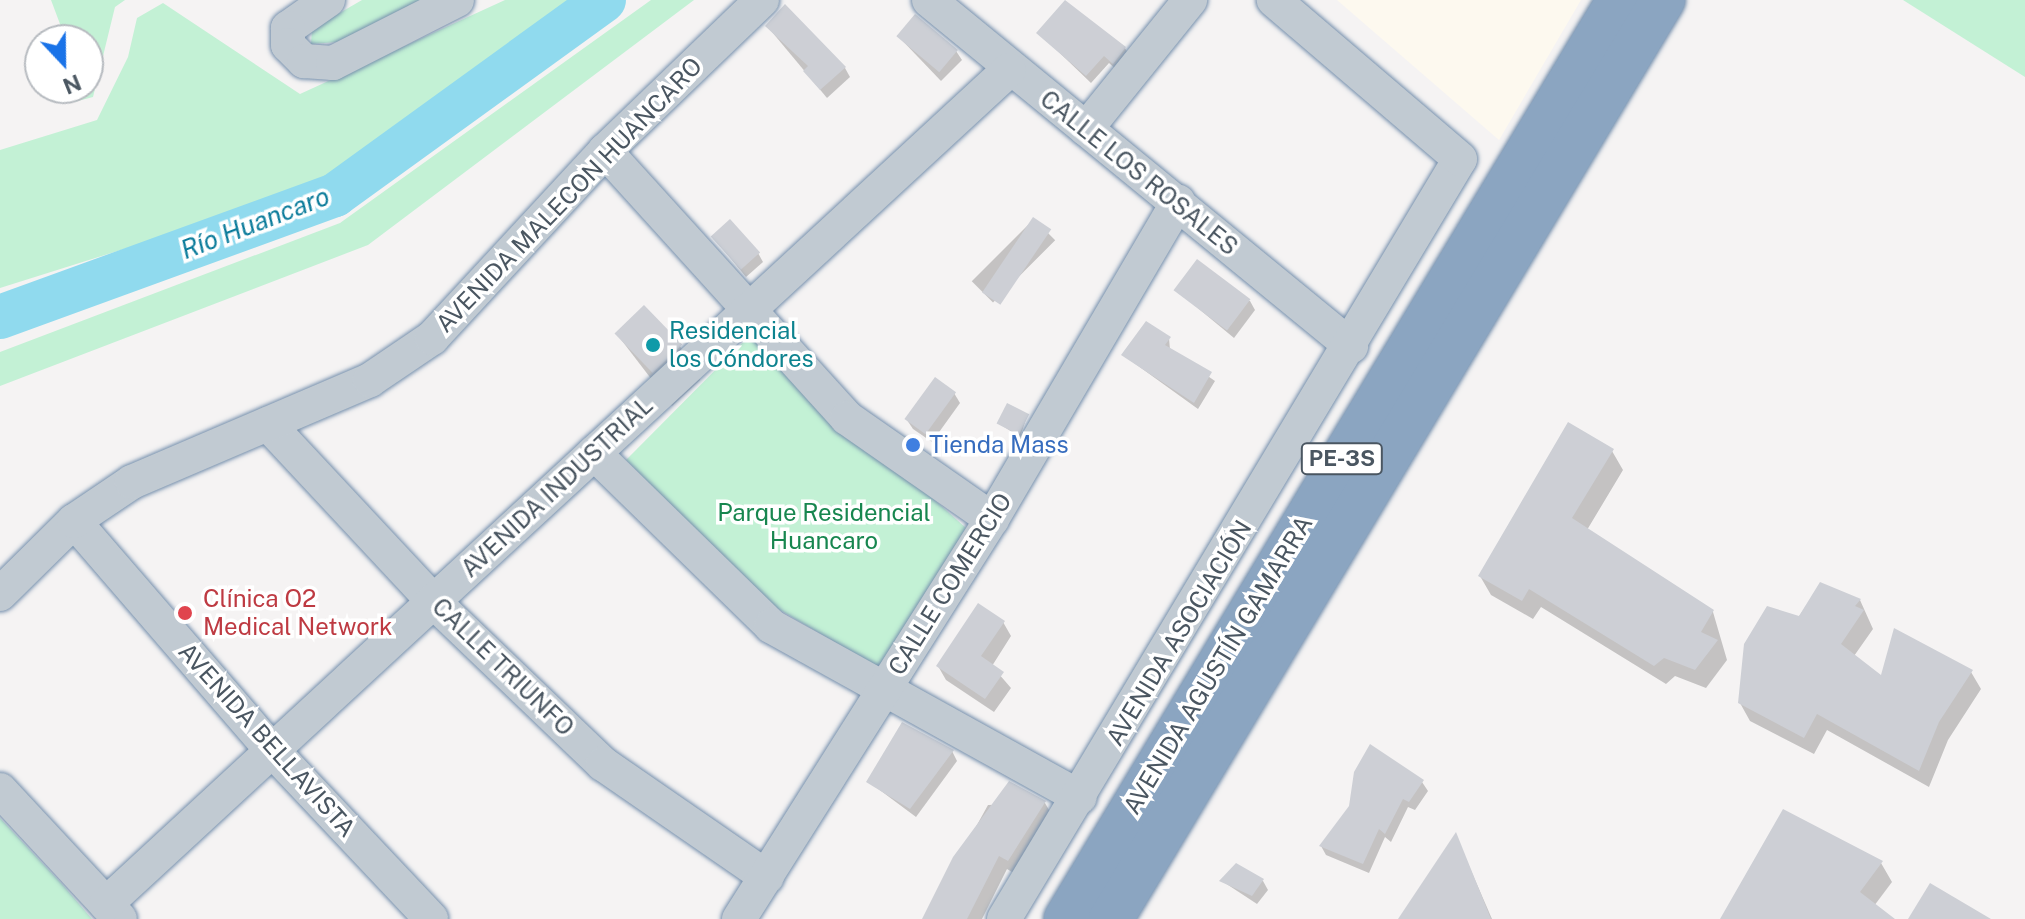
<!DOCTYPE html>
<meta charset="utf-8">
<style>
body{margin:0}
#map{position:relative;width:2025px;height:919px;overflow:hidden;background:#f5f3f3;font-family:"Public Sans",sans-serif}
div>[style]{position:absolute}
.commercial>*{inset:0;background:#fdf9ef}
.green>*{inset:0;background:#c3f1d5}
.shadow>*{inset:0;background:#0003;transform-origin:0 0}
.river>*{height:44px;margin:-22px;padding:0 22px;transform-origin:22px;border-radius:22px;background:#90daee}
.building>*{inset:0;background:#cdcfd5;transform-origin:0 0}
.roads{filter:drop-shadow(0 0 2px #7690ad) drop-shadow(0 0 2px #7690ad)}
.minor>*{height:34px;margin:-17px;padding:0 17px;transform-origin:17px;border-radius:17px;background:#c1cad2}
.highway>*{height:44px;margin:-22px;padding:0 22px;transform-origin:22px;border-radius:22px;background:#8ba5c1}
.dots>*{width:22px;height:22px;translate:-50% -50%;box-sizing:border-box;border:4px solid #fff;border-radius:50%}
span{translate:-50% -50%;white-space:nowrap;text-align:center;line-height:1.15;-webkit-text-stroke:7px #fff;paint-order:stroke}
.shield-label span{padding:2px 6px;background:#fff;border:2px solid;border-radius:6px;-webkit-text-stroke-width:0}
.shield-label{font-size:22px;color:#4a5661;font-weight:700}
.street-label{font-size:24px;color:#4a5661}
.culture-label{font-size:24px;color:#0d838f}
.left{translate:0 -50%;text-align:left}
.shop-label{font-size:24px;color:#366cbe}
.park-label{font-size:24px;color:#17864f}
.health-label{font-size:24px;color:#be3a42}
.water-label{font-size:26px;color:#0c7c9b;font-style:italic}
.north{position:absolute;left:24px;top:24px;width:80px;height:80px;box-sizing:border-box;background:#fff;border:2px solid #b7bbc0;border-radius:50%;rotate:158deg;font-size:22px;font-weight:700;line-height:32px;text-align:center;color:#4a5661}
.north::after{content:'';display:block;margin:auto;width:28px;height:36px;background:#1a73e8;clip-path:polygon(50% 0,100% 100%,50% 72%,0 100%)}
</style>
<div id="map">
<div class="commercial">
<div style="clip-path:polygon(1337px 0,1581px 0,1499px 140px)"></div>
</div>
<div class="green">
<div style="clip-path:polygon(51px 0,125px 0,115px 7px,93px 97px,74px 102px,77px 88px,88px 88px,88px 40px,66px 40px)"></div>
<div style="clip-path:polygon(362px 0,425px 0,338px 42px,311px 44px,312px 29px)"></div>
<div style="clip-path:polygon(505px 0,587px 0,342px 171px,286px 198px,0 288px,0 150px,97px 120px,128px 57px,137px 18px,163px 3px,300px 94px)"></div>
<div style="clip-path:polygon(651px 0,694px 0,368px 245px,0 386px,0 352px,340px 223px)"></div>
<div style="clip-path:polygon(1903px 0,2025px 0,2025px 77px)"></div>
<div style="clip-path:polygon(750px 335px,966px 528px,879px 668px,761px 599px,626px 460px)"></div>
<div style="clip-path:polygon(0 818px,62px 884px,92px 919px,0 919px)"></div>
</div>
<div class="shadow">
<div style="clip-path:polygon(767px 26px,845px 68px,850px 77px,827px 98px)"></div>
<div style="clip-path:polygon(1039px 33px,1125px 48px,1130px 57px,1118px 71px,1109px 63px,1091px 83px)"></div>
<div style="clip-path:polygon(897px 35px,956px 51px,962px 60px,941px 81px)"></div>
<div style="left:1034px;top:219px;width:30px;height:88px;rotate:45deg"></div>
<div style="clip-path:polygon(713px 237px,758px 253px,763px 262px,746px 277px)"></div>
<div style="clip-path:polygon(1176px 290px,1250px 301px,1255px 310px,1234px 338px)"></div>
<div style="clip-path:polygon(616px 333px,680px 346px,700px 380px,672px 406px)"></div>
<div style="clip-path:polygon(1169px 338px,1170px 350px,1215px 381px,1198px 409px,1123px 355px)"></div>
<div style="clip-path:polygon(954px 393px,960px 403px,932px 442px,913px 429px,907px 420px)"></div>
<div style="clip-path:polygon(1027px 416px,1020px 437px,998px 423px)"></div>
<div style="clip-path:polygon(1612px 451px,1623px 470px,1587px 530px,1713px 612px,1727px 660px,1706px 688px,1675px 676px,1666px 684px,1541px 607px,1533px 619px,1491px 595px,1480px 576px)"></div>
<div style="clip-path:polygon(1821px 584px,1860px 600px,1873px 629px,1854px 656px,1882px 678px,1971px 672px,1981px 689px,1948px 740px,1929px 787px,1827px 730px,1814px 754px,1750px 721px,1740px 703px)"></div>
<div style="clip-path:polygon(1003px 622px,1011px 636px,992px 666px,1011px 688px,994px 712px,946px 680px,938px 666px)"></div>
<div style="clip-path:polygon(952px 751px,957px 761px,916px 817px,869px 782px)"></div>
<div style="clip-path:polygon(1422px 782px,1428px 791px,1415px 810px,1408px 807px,1391px 842px,1385px 837px,1369px 873px,1326px 855px,1321px 846px)"></div>
<div style="clip-path:polygon(1045px 803px,1053px 817px,1017px 875px,1007px 869px,982px 919px,925px 919px,988px 805px)"></div>
<div style="clip-path:polygon(1456px 836px,1492px 919px,1400px 919px)"></div>
<div style="clip-path:polygon(1881px 863px,1892px 882px,1874px 906px,1892px 919px,1722px 919px)"></div>
<div style="clip-path:polygon(1222px 881px,1263px 881px,1268px 890px,1257px 904px)"></div>
</div>
<div class="river">
<div style="left:0;top:317px;width:357px;rotate:-20deg"></div>
<div style="left:335px;top:195px;width:332px;rotate:-35.9deg"></div>
</div>
<div class="building">
<div style="clip-path:polygon(1065px 0,1126px 47px,1113px 64px,1104px 56px,1086px 76px,1036px 33px)"></div>
<div style="clip-path:polygon(785px 4px,846px 67px,820px 90px,803px 71px,808px 66px,765px 26px)"></div>
<div style="left:915px;top:14px;width:56px;height:29px;rotate:40deg"></div>
<div style="left:1033px;top:217px;width:22px;height:91px;rotate:34deg"></div>
<div style="left:730px;top:219px;width:45px;height:26px;rotate:48deg"></div>
<div style="left:1197px;top:259px;width:67px;height:39px;rotate:37deg"></div>
<div style="left:644px;top:305px;width:55px;height:41px;rotate:46deg"></div>
<div style="clip-path:polygon(1146px 321px,1171px 337px,1165px 345px,1212px 372px,1194px 403px,1121px 355px)"></div>
<div style="left:935px;top:377px;width:26px;height:52px;rotate:36deg"></div>
<div style="left:1007px;top:403px;width:25px;height:23px;rotate:27deg"></div>
<div style="clip-path:polygon(1568px 422px,1614px 449px,1572px 518px,1714px 610px,1701px 632px,1718px 640px,1695px 670px,1664px 658px,1654px 666px,1529px 589px,1522px 601px,1478px 576px)"></div>
<div style="clip-path:polygon(1820px 582px,1861px 599px,1855px 606px,1864px 610px,1841px 644px,1881px 675px,1894px 628px,1973px 670px,1939px 722px,1919px 771px,1817px 714px,1804px 738px,1738px 703px,1744px 644px,1767px 606px,1799px 616px)"></div>
<div style="clip-path:polygon(978px 603px,1005px 621px,981px 656px,1004px 672px,985px 699px,936px 666px)"></div>
<div style="clip-path:polygon(902px 722px,954px 750px,910px 809px,866px 782px)"></div>
<div style="clip-path:polygon(1370px 744px,1424px 780px,1409px 802px,1403px 799px,1385px 834px,1379px 829px,1363px 864px,1319px 846px,1349px 806px,1354px 772px)"></div>
<div style="clip-path:polygon(1009px 781px,1046px 801px,1008px 861px,999px 856px,967px 919px,922px 919px,953px 857px)"></div>
<div style="clip-path:polygon(1783px 809px,1883px 861px,1860px 892px,1895px 919px,1720px 919px)"></div>
<div style="clip-path:polygon(1456px 832px,1491px 919px,1398px 919px)"></div>
<div style="clip-path:polygon(1236px 863px,1264px 879px,1252px 896px,1219px 881px)"></div>
<div style="clip-path:polygon(1930px 883px,1991px 919px,1908px 919px)"></div>
</div>
<div class="roads">
<div class="minor">
<div style="left:328px;top:0;width:49px;rotate:145deg"></div>
<div style="left:288px;top:28px;width:17px;rotate:90deg"></div>
<div style="left:288px;top:45px;width:23px;rotate:45deg"></div>
<div style="left:304px;top:61px;width:29px;rotate:4deg"></div>
<div style="left:333px;top:63px;width:139px;rotate:-26.9deg"></div>
<div style="left:929px;top:0;width:546px;rotate:39.35deg"></div>
<div style="left:1086px;top:129px;width:166px;rotate:-51.1deg"></div>
<div style="left:605px;top:151px;width:360px;rotate:47.8deg"></div>
<div style="left:847px;top:418px;width:177px;rotate:34.9deg"></div>
<div style="left:268px;top:424px;width:242px;rotate:47deg"></div>
<div style="left:433px;top:601px;width:236px;rotate:43.8deg"></div>
<div style="left:603px;top:764px;width:199px;rotate:34.6deg"></div>
<div style="left:594px;top:453px;width:248px;rotate:44.3deg"></div>
<div style="left:771px;top:626px;width:353px;rotate:29deg"></div>
<div style="left:74px;top:521px;width:303px;rotate:49.2deg"></div>
<div style="left:272px;top:750px;width:232px;rotate:46.7deg"></div>
<div style="left:0;top:594px;width:104px;rotate:-44.6deg"></div>
<div style="left:74px;top:521px;width:70px;rotate:-33.9deg"></div>
<div style="left:132px;top:482px;width:259px;rotate:-23.2deg"></div>
<div style="left:370px;top:380px;width:75px;rotate:-34.1deg"></div>
<div style="left:432px;top:338px;width:255px;rotate:-47.2deg"></div>
<div style="left:605px;top:151px;width:218px;rotate:-43.9deg"></div>
<div style="left:0;top:790px;width:176px;rotate:47.1deg"></div>
<div style="left:106px;top:904px;width:1229px;rotate:-42.73deg"></div>
<div style="left:739px;top:919px;width:473px;rotate:-57.7deg"></div>
<div style="left:992px;top:519px;width:368px;rotate:-59.6deg"></div>
<div style="left:1004px;top:919px;width:886px;rotate:-59.04deg"></div>
<div style="left:1460px;top:159px;width:245px;rotate:-139.5deg"></div>
</div>
<div class="highway">
<div style="left:1066px;top:919px;width:1073px;rotate:-58.96deg"></div>
<div style="left:1111px;top:919px;width:1072px;rotate:-59.01deg"></div>
</div>
</div>
<div class="dots">
<div style="left:653px;top:345px;background:#0f9aa8"></div>
<div style="left:913px;top:445px;background:#3f7fe0"></div>
<div style="left:185px;top:613px;background:#e0444e"></div>
</div>
<div class="shield-label">
<span style="left:1342px;top:459px">PE-3S</span>
</div>
<div class="street-label">
<span style="left:1139px;top:173px;rotate:39deg">CALLE LOS ROSALES</span>
<span style="left:569px;top:195px;rotate:-46deg">AVENIDA MALECON HUANCARO</span>
<span style="left:557px;top:487px;rotate:-43deg">AVENIDA INDUSTRIAL</span>
<span style="left:950px;top:584px;rotate:-58deg">CALLE COMERCIO</span>
<span style="left:1179px;top:633px;rotate:-59deg">AVENIDA ASOCIACIÓN</span>
<span style="left:1218px;top:665px;rotate:-59deg">AVENIDA AGUSTÍN GAMARRA</span>
<span style="left:503px;top:667px;rotate:44deg">CALLE TRIUNFO</span>
<span style="left:267px;top:740px;rotate:48deg">AVENIDA BELLAVISTA</span>
</div>
<div class="culture-label">
<span class="left" style="left:669px;top:345px">Residencial<br>los Cóndores</span>
</div>
<div class="shop-label">
<span class="left" style="left:929px;top:445px">Tienda Mass</span>
</div>
<div class="park-label">
<span style="left:824px;top:527px">Parque Residencial<br>Huancaro</span>
</div>
<div class="health-label">
<span class="left" style="left:203px;top:613px">Clínica O2<br>Medical Network</span>
</div>
<div class="water-label">
<span style="left:255px;top:223px;rotate:-21deg">Río Huancaro</span>
</div>
<div class="north">N</div>
</div>
